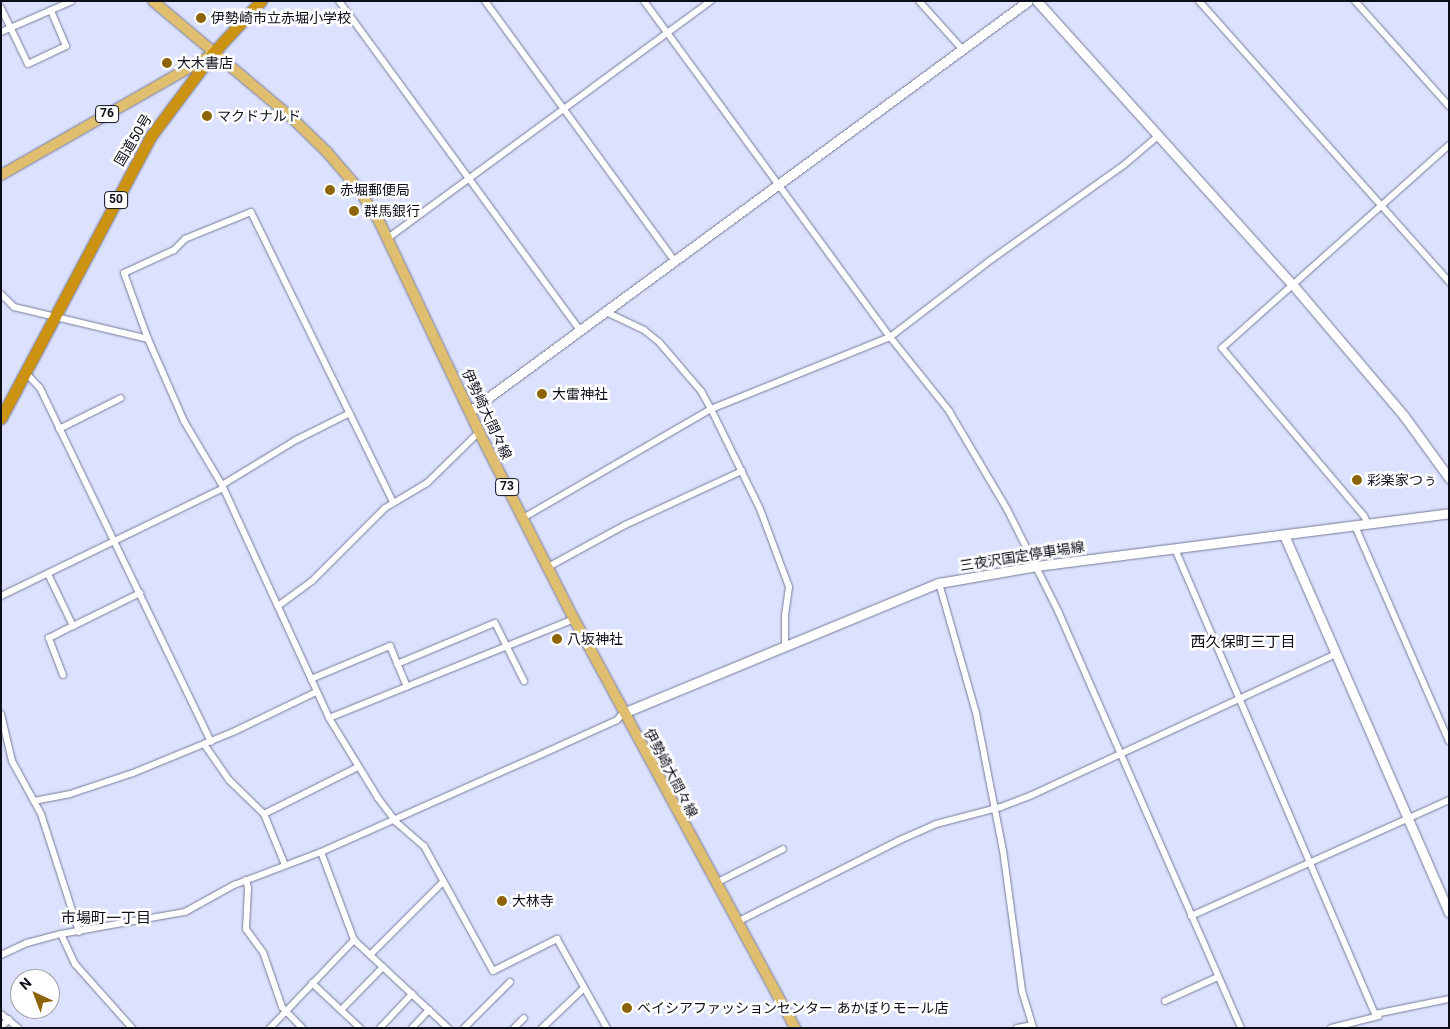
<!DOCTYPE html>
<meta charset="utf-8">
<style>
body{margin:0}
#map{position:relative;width:1450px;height:1029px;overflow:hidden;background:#dce2fd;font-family:Roboto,"Noto Sans JP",sans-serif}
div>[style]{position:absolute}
.roads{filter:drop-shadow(0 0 1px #747a98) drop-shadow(0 0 1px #747a98)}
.street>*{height:6px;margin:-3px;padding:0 3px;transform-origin:3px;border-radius:3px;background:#fff}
.secondary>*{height:9px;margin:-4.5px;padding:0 4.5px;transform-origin:4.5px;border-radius:4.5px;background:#fff}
.primary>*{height:10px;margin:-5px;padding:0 5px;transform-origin:5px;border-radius:5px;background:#e0be70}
.highway>*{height:11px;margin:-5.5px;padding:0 5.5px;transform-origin:5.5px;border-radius:5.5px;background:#cc9211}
.dots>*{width:14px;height:14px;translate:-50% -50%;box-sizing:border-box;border:2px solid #fff;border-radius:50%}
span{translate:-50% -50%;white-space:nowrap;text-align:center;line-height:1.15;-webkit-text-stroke:5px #fff;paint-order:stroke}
.shield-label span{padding:1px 4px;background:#fff;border:1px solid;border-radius:4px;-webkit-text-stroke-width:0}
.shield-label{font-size:12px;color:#0c0e19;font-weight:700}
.poi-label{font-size:14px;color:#0c0e19}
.left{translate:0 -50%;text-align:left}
.street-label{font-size:14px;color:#0c0e19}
.neighbourhood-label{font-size:15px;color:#0c0e19}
.frame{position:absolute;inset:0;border:2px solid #0c0e19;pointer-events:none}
.north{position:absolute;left:10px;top:969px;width:50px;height:50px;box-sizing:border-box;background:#fff;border:1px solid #9e9fa3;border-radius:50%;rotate:317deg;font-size:14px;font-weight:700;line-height:20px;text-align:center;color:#0c0e19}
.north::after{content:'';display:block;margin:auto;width:18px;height:22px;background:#8d6408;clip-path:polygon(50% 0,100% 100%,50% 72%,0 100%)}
</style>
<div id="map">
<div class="roads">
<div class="street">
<div style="left:339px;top:1px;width:408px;rotate:53.8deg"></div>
<div style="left:485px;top:1px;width:323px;rotate:53.9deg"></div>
<div style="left:644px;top:1px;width:416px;rotate:53.8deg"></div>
<div style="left:890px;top:337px;width:95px;rotate:51.4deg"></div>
<div style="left:949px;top:411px;width:114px;rotate:59.4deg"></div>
<div style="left:1007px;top:509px;width:114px;rotate:63.4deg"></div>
<div style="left:1058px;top:611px;width:455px;rotate:66.3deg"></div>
<div style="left:919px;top:1px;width:64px;rotate:48.1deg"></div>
<div style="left:1199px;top:1px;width:376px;rotate:48.3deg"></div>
<div style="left:1355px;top:1px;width:141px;rotate:48.2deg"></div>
<div style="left:1px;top:8px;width:62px;rotate:64.3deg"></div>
<div style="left:28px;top:64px;width:42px;rotate:-25.3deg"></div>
<div style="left:66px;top:46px;width:39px;rotate:-113deg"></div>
<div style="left:1px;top:32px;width:77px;rotate:-23.6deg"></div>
<div style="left:388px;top:238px;width:401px;rotate:-36.3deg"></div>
<div style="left:1px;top:294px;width:18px;rotate:45deg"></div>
<div style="left:14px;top:307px;width:138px;rotate:13.4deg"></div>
<div style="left:606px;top:312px;width:42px;rotate:25.3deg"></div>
<div style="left:644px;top:330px;width:19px;rotate:39deg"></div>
<div style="left:659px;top:342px;width:65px;rotate:49.4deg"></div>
<div style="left:701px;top:391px;width:21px;rotate:61deg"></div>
<div style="left:711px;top:409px;width:111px;rotate:63.9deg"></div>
<div style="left:760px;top:509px;width:83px;rotate:69.6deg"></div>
<div style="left:789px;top:587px;width:28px;rotate:98deg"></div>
<div style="left:785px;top:615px;width:30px;rotate:90deg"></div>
<div style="left:25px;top:372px;width:22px;rotate:47deg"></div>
<div style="left:40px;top:388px;width:393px;rotate:64.2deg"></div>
<div style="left:59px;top:429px;width:69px;rotate:-26.6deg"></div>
<div style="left:222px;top:485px;width:87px;rotate:-31.3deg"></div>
<div style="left:296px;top:440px;width:60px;rotate:-26.6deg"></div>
<div style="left:393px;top:502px;width:323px;rotate:-116.1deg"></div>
<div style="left:251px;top:212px;width:71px;rotate:157.8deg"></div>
<div style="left:185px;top:239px;width:16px;rotate:135deg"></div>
<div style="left:174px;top:250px;width:55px;rotate:155.3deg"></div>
<div style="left:124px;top:273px;width:70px;rotate:70deg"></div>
<div style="left:148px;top:339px;width:90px;rotate:66.3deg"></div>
<div style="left:184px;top:421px;width:74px;rotate:59.3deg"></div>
<div style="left:222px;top:485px;width:256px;rotate:65.3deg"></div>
<div style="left:329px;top:718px;width:94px;rotate:58.5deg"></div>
<div style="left:378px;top:798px;width:30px;rotate:53deg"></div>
<div style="left:396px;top:822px;width:37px;rotate:41deg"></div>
<div style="left:424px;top:846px;width:143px;rotate:61.1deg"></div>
<div style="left:493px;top:971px;width:72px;rotate:-26.6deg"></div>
<div style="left:557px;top:939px;width:102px;rotate:60.7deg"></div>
<div style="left:523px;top:518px;width:217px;rotate:-30.1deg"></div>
<div style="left:711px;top:409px;width:193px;rotate:-21.9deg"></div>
<div style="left:890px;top:337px;width:128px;rotate:-37.4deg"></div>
<div style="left:992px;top:259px;width:163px;rotate:-35.5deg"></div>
<div style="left:1125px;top:164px;width:43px;rotate:-40.3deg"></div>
<div style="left:1368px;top:524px;width:9px;rotate:-117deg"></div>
<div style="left:1364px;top:516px;width:220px;rotate:-130.2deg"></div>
<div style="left:1222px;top:348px;width:305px;rotate:-41.8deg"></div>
<div style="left:1355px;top:526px;width:235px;rotate:66.4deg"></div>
<div style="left:1175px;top:549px;width:506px;rotate:66.73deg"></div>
<div style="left:1375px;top:1014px;width:76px;rotate:-11.5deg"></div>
<div style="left:548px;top:567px;width:88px;rotate:-28.6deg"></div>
<div style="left:625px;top:525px;width:129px;rotate:-24.8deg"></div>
<div style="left:48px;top:574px;width:58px;rotate:64.3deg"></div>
<div style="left:73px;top:626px;width:75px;rotate:-26.2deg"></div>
<div style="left:939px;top:583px;width:135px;rotate:74.1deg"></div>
<div style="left:976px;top:713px;width:140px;rotate:78.9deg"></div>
<div style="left:1003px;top:850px;width:142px;rotate:82.3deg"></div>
<div style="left:1022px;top:991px;width:39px;rotate:73deg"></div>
<div style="left:1px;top:596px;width:247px;rotate:-25.9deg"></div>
<div style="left:278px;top:606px;width:42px;rotate:-36.3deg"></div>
<div style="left:312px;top:581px;width:103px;rotate:-45deg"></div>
<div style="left:385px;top:508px;width:49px;rotate:-30.8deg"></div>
<div style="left:427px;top:483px;width:73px;rotate:-44.4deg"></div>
<div style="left:397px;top:664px;width:106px;rotate:-22.7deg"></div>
<div style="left:495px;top:623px;width:65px;rotate:63.4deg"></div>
<div style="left:63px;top:675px;width:40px;rotate:-111deg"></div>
<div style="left:49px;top:638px;width:27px;rotate:-27deg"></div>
<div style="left:311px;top:679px;width:86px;rotate:-22.7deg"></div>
<div style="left:390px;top:646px;width:44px;rotate:67.5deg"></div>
<div style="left:1px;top:714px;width:48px;rotate:76.8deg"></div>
<div style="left:12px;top:761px;width:60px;rotate:61.3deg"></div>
<div style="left:41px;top:814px;width:124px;rotate:72.1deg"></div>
<div style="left:329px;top:718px;width:264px;rotate:-22deg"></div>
<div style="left:204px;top:744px;width:44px;rotate:55.2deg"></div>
<div style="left:229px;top:780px;width:49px;rotate:44.2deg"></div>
<div style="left:264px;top:814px;width:55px;rotate:67.6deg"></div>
<div style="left:34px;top:801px;width:37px;rotate:-11deg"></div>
<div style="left:70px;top:794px;width:66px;rotate:-18.4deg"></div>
<div style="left:133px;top:773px;width:108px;rotate:-22.3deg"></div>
<div style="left:233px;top:732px;width:92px;rotate:-25.7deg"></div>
<div style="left:264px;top:814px;width:105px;rotate:-26.6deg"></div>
<div style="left:321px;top:852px;width:94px;rotate:69.4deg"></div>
<div style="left:354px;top:940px;width:129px;rotate:43.1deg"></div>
<div style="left:246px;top:880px;width:8px;rotate:76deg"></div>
<div style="left:248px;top:888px;width:41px;rotate:92.8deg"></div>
<div style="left:246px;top:929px;width:29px;rotate:54deg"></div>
<div style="left:263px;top:952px;width:58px;rotate:70.9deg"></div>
<div style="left:282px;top:1007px;width:29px;rotate:46deg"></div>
<div style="left:716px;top:883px;width:75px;rotate:-26.9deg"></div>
<div style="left:1191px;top:916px;width:283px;rotate:-24.2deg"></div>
<div style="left:737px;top:922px;width:182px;rotate:-26.7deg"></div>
<div style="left:900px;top:840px;width:39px;rotate:-24deg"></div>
<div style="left:936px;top:824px;width:67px;rotate:-14.7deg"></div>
<div style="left:1001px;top:807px;width:33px;rotate:-21deg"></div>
<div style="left:1032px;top:795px;width:335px;rotate:-24.9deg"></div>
<div style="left:61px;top:934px;width:33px;rotate:65deg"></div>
<div style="left:75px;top:964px;width:86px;rotate:48.3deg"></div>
<div style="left:1px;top:955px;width:29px;rotate:-25deg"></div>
<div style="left:27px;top:943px;width:35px;rotate:-15deg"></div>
<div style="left:61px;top:934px;width:126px;rotate:-10.1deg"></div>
<div style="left:185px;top:912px;width:56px;rotate:-28.9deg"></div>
<div style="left:234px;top:885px;width:93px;rotate:-20.8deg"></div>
<div style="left:321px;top:852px;width:230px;rotate:-23.9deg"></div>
<div style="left:531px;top:759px;width:94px;rotate:-24.4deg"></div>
<div style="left:617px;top:720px;width:9px;rotate:-49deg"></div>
<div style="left:370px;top:955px;width:103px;rotate:-45deg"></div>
<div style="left:312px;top:983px;width:66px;rotate:43.2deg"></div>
<div style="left:1165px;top:1001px;width:58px;rotate:-24.4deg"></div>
<div style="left:341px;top:1010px;width:60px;rotate:-45.7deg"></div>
<div style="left:1px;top:1014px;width:22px;rotate:39deg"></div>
<div style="left:1px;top:1027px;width:11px;rotate:-45deg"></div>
<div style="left:270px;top:1028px;width:122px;rotate:-46.3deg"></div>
<div style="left:380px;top:1028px;width:47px;rotate:-46.7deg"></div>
<div style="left:412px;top:1028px;width:25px;rotate:-47deg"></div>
<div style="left:464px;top:1028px;width:65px;rotate:-45deg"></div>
<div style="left:514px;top:1028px;width:14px;rotate:-45deg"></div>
<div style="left:542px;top:1028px;width:58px;rotate:-43.6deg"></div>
<div style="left:1017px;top:1028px;width:15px;rotate:-11deg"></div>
<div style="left:1331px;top:1028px;width:49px;rotate:-14deg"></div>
</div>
<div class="secondary">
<div style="left:1037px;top:1px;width:382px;rotate:48deg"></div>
<div style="left:1293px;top:285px;width:172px;rotate:49.7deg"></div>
<div style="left:1404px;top:416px;width:77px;rotate:54deg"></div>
<div style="left:470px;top:411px;width:692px;rotate:-36.31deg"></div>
<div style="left:1284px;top:535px;width:412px;rotate:66.4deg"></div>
<div style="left:623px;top:713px;width:342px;rotate:-22.4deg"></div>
<div style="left:939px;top:583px;width:99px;rotate:-9.8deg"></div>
<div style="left:1037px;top:566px;width:415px;rotate:-7.3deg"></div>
</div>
<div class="primary">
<div style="left:153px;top:1px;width:182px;rotate:40.1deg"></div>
<div style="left:292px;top:118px;width:49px;rotate:44.2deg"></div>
<div style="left:327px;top:152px;width:46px;rotate:49.4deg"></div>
<div style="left:357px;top:187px;width:40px;rotate:57.1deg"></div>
<div style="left:379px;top:221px;width:233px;rotate:64.6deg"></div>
<div style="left:479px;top:432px;width:210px;rotate:63.1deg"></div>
<div style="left:574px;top:619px;width:465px;rotate:61.6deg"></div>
<div style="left:1px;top:175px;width:242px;rotate:-29.7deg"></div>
</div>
<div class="highway">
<div style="left:1px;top:418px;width:319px;rotate:-62deg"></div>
<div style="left:151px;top:136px;width:104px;rotate:-53.2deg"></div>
<div style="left:213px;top:53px;width:71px;rotate:-47.3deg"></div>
</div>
</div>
<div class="dots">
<div style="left:201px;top:18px;background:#8d6408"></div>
<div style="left:167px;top:63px;background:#8d6408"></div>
<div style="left:207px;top:116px;background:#8d6408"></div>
<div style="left:330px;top:190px;background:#8d6408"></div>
<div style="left:354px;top:211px;background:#8d6408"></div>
<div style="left:542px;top:394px;background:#8d6408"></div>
<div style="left:1357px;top:480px;background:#8d6408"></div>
<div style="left:557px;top:639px;background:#8d6408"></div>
<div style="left:502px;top:901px;background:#8d6408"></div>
<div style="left:627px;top:1008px;background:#8d6408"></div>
</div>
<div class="shield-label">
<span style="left:107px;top:114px">76</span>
<span style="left:116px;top:200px">50</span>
<span style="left:507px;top:487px">73</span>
</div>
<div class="poi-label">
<span class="left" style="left:211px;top:18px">伊勢崎市立赤堀小学校</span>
<span class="left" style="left:177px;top:63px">大木書店</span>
<span class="left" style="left:217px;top:116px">マクドナルド</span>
<span class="left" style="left:340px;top:190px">赤堀郵便局</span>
<span class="left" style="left:364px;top:211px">群馬銀行</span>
<span class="left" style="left:552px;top:394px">大雷神社</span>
<span class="left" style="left:1367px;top:480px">彩楽家つぅ</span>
<span class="left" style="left:567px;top:639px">八坂神社</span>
<span class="left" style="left:512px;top:901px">大林寺</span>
<span class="left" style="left:637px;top:1008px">ベイシアファッションセンター あかぼりモール店</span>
</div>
<div class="street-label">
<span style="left:133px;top:140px;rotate:-59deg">国道50号</span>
<span style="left:487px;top:414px;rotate:65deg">伊勢崎大間々線</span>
<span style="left:1022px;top:556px;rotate:-9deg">三夜沢国定停車場線</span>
<span style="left:671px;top:773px;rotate:62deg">伊勢崎大間々線</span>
</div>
<div class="neighbourhood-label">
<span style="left:1243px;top:643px">西久保町三丁目</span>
<span style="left:106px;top:919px">市場町一丁目</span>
</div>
<div class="frame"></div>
<div class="north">N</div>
</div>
